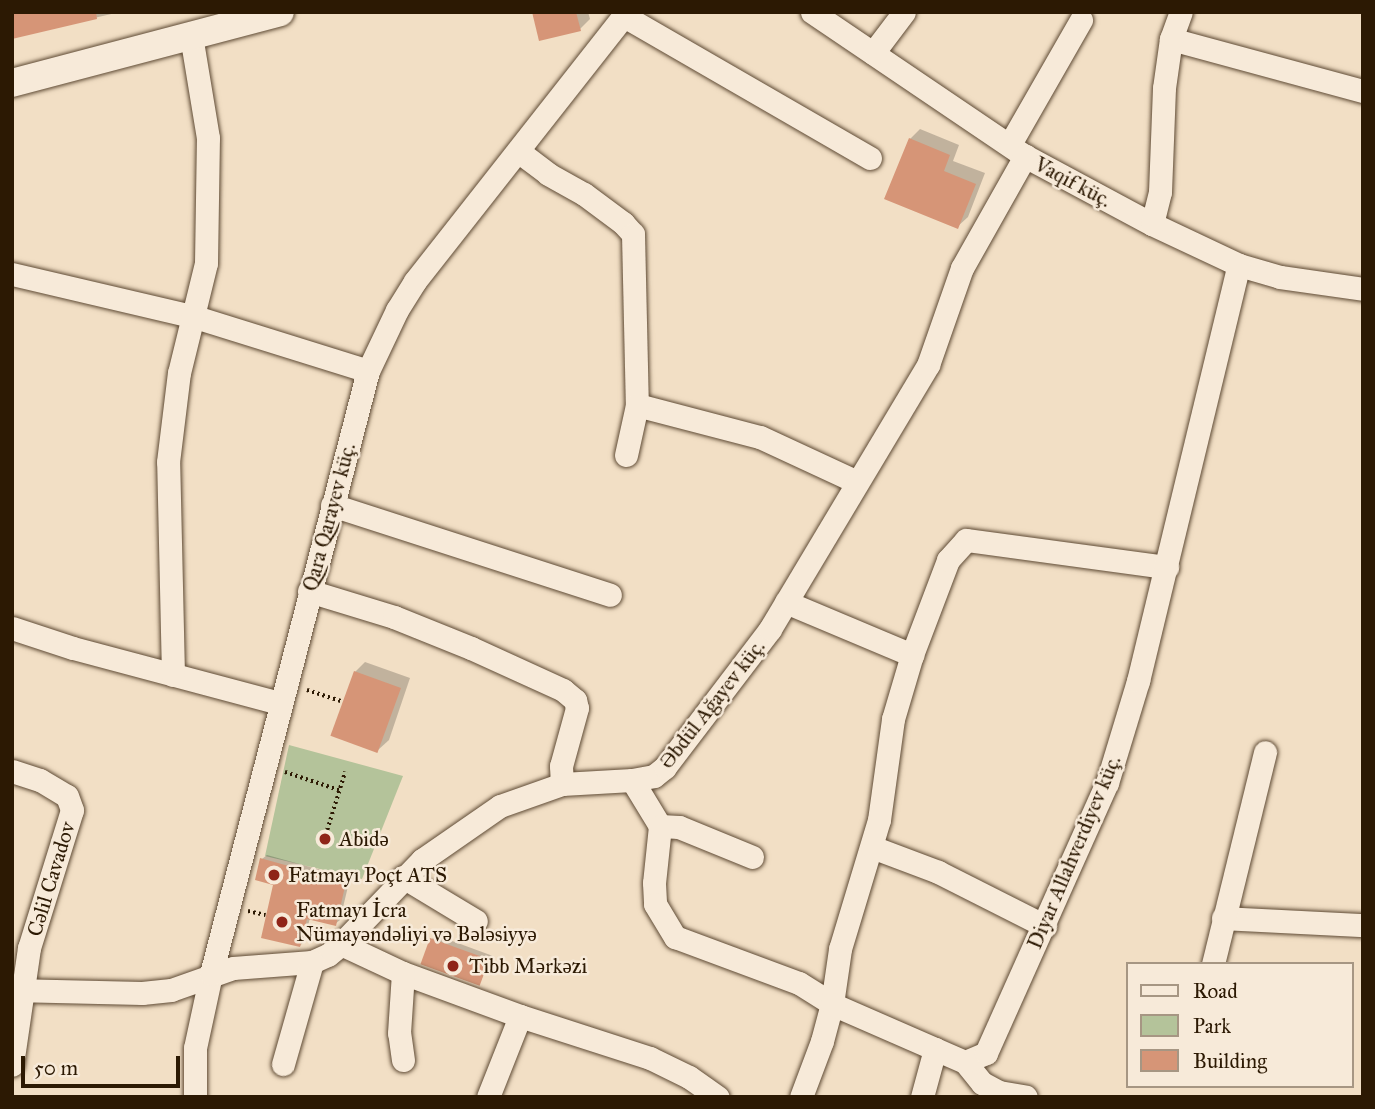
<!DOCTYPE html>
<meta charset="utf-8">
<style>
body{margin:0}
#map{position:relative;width:1375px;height:1109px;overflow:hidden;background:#f2dfc5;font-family:"IM FELL Great Primer",serif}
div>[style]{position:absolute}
.green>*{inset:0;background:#b4c39a}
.shadow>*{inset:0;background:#0003}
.building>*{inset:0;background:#d69577;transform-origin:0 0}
.path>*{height:3.5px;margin-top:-1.75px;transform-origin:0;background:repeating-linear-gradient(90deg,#2c1903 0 2px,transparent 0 5.5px)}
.roads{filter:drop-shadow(0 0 2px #5e4a34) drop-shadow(0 0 2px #5e4a34)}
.minor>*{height:23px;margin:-11.5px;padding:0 11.5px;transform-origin:11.5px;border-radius:11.5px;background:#f7ead9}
.tertiary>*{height:28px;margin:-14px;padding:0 14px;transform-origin:14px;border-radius:14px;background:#f7ead9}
.dots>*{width:19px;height:19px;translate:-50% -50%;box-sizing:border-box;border:4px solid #f7ead9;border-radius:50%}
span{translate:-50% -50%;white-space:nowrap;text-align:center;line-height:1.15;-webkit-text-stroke:5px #f7ead9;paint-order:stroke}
.street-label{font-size:21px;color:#2c1903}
.poi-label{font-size:21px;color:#2c1903}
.left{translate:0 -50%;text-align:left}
.frame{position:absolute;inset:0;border:14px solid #2c1903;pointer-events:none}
.legend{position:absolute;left:1126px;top:962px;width:228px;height:126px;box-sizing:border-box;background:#f7ead9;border:2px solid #a69683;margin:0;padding:9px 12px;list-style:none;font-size:21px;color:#2c1903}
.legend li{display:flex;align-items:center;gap:14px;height:35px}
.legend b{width:35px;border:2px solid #a69683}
.scale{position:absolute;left:21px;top:1056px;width:159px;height:32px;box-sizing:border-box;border:4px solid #2c1903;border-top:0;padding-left:9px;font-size:21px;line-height:24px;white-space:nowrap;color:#2c1903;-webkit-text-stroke:5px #f7ead9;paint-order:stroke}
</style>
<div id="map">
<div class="green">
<div style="clip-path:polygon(289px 745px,403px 776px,362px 879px,265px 856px)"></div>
</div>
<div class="shadow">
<div style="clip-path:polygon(12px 12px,120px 12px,12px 37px)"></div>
<div style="clip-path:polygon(534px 12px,588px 12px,590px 19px,580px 29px)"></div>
<div style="clip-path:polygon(920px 129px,959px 145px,953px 161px,985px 173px,968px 217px,957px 227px,910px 139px)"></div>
<div style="clip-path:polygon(365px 662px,410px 678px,389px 740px,378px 750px,355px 672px)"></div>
<div style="clip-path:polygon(267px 855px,350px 878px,340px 920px,335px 924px,310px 918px,304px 941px,300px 946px,275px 883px,262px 859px)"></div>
<div style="clip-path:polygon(436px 935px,493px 956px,479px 984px,432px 939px)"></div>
</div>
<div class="building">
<div style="clip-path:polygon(12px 12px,96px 12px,97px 19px,12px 39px)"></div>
<div style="clip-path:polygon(532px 12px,576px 12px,581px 31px,539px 41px)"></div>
<div style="clip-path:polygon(909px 138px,950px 155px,944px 171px,976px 184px,958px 229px,884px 199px)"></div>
<div style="left:354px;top:671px;width:50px;height:69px;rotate:20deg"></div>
<div style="clip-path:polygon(260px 858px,346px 882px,336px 926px,307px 919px,300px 947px,261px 938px,273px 885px,255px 880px)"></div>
<div style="left:430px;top:938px;width:63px;height:28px;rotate:20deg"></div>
</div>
<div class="path">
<div style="left:307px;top:690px;width:38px;rotate:18deg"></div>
<div style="left:285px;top:772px;width:57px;rotate:18.4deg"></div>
<div style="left:327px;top:830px;width:61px;rotate:-72.8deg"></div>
<div style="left:248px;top:911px;width:18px;rotate:13deg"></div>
</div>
<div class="roads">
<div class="minor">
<div style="left:812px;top:12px;width:257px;rotate:34.1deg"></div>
<div style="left:1025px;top:156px;width:144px;rotate:28.2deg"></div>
<div style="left:1152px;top:224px;width:96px;rotate:25.2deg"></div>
<div style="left:1239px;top:265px;width:43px;rotate:16.3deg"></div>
<div style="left:1280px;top:277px;width:84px;rotate:8.2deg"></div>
<div style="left:624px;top:16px;width:284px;rotate:30deg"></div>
<div style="left:1171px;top:39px;width:199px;rotate:15.2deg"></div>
<div style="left:873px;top:53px;width:51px;rotate:-52.9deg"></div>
<div style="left:1010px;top:144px;width:143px;rotate:-60.2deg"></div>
<div style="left:518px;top:151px;width:38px;rotate:37deg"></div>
<div style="left:548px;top:174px;width:41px;rotate:29.1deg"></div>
<div style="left:584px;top:194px;width:49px;rotate:36.6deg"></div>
<div style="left:623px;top:223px;width:15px;rotate:48deg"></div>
<div style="left:633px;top:234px;width:171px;rotate:88.7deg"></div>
<div style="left:637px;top:405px;width:127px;rotate:14.6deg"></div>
<div style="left:760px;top:437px;width:107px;rotate:24.9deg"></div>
<div style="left:1152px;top:224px;width:33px;rotate:-76deg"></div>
<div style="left:1160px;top:192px;width:104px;rotate:-87.8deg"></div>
<div style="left:1164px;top:88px;width:49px;rotate:-81.9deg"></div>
<div style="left:1171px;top:39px;width:29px;rotate:-70deg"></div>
<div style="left:12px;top:274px;width:188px;rotate:13.2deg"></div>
<div style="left:195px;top:317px;width:181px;rotate:17.3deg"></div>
<div style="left:626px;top:455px;width:51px;rotate:-77.6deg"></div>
<div style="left:332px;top:505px;width:292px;rotate:17.9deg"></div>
<div style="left:309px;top:591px;width:89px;rotate:17deg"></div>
<div style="left:394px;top:617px;width:83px;rotate:21.9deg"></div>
<div style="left:471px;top:648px;width:101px;rotate:24.5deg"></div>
<div style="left:563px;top:690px;width:16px;rotate:40deg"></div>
<div style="left:575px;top:700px;width:8px;rotate:76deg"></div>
<div style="left:577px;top:708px;width:60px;rotate:105.4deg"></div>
<div style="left:561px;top:766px;width:18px;rotate:87deg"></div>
<div style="left:786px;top:602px;width:137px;rotate:22.8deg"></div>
<div style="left:12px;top:628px;width:64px;rotate:18.2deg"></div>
<div style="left:73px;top:648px;width:214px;rotate:14.9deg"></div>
<div style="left:173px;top:675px;width:213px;rotate:-91.3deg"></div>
<div style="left:168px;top:462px;width:90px;rotate:-83deg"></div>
<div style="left:179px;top:373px;width:113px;rotate:-76.2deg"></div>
<div style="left:206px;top:263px;width:125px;rotate:-89.1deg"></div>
<div style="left:208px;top:138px;width:104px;rotate:-99.4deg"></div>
<div style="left:12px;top:771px;width:29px;rotate:18deg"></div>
<div style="left:40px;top:780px;width:31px;rotate:31deg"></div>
<div style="left:67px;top:796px;width:15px;rotate:70deg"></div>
<div style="left:72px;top:810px;width:145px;rotate:107.3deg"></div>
<div style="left:29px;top:948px;width:118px;rotate:98.3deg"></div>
<div style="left:632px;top:780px;width:54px;rotate:58.7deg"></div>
<div style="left:660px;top:826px;width:19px;rotate:3deg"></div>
<div style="left:679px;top:827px;width:79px;rotate:22.3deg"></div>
<div style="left:660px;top:826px;width:57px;rotate:96deg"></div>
<div style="left:654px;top:883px;width:21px;rotate:87deg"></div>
<div style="left:655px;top:904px;width:39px;rotate:59deg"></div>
<div style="left:675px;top:937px;width:132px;rotate:20.4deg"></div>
<div style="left:799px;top:983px;width:39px;rotate:32deg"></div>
<div style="left:832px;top:1004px;width:56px;rotate:-81.7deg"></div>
<div style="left:840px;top:949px;width:135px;rotate:-73.2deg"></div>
<div style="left:879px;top:820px;width:102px;rotate:-82.1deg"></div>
<div style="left:893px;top:719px;width:67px;rotate:-73.5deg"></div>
<div style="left:912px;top:655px;width:102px;rotate:-69.2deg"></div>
<div style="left:948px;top:560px;width:27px;rotate:-48deg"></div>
<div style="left:966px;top:540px;width:203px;rotate:7.7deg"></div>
<div style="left:872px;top:847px;width:71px;rotate:20.7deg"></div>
<div style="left:938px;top:872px;width:120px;rotate:26.8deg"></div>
<div style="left:403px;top:877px;width:85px;rotate:31.1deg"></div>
<div style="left:1223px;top:918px;width:140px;rotate:2.9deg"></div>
<div style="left:341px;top:944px;width:68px;rotate:25.1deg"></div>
<div style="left:403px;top:973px;width:125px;rotate:20.2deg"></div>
<div style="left:520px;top:1016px;width:137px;rotate:17.9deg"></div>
<div style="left:650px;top:1058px;width:43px;rotate:26deg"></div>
<div style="left:689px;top:1077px;width:35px;rotate:35deg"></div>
<div style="left:1213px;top:964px;width:218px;rotate:-76.2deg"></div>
<div style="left:12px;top:990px;width:130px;rotate:1.3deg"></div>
<div style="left:142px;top:993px;width:29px;rotate:-6deg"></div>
<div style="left:171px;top:990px;width:66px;rotate:-19.5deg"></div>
<div style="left:233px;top:968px;width:79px;rotate:-4.3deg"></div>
<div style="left:312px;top:962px;width:17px;rotate:-24deg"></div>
<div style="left:328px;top:955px;width:17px;rotate:-40deg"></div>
<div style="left:341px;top:944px;width:117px;rotate:-46deg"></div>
<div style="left:422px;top:860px;width:95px;rotate:-34.7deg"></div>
<div style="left:500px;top:806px;width:66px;rotate:-19.5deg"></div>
<div style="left:562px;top:784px;width:70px;rotate:-3.3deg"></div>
<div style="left:632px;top:780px;width:22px;rotate:-10deg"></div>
<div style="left:654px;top:776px;width:14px;rotate:-39deg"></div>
<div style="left:665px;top:767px;width:173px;rotate:-52.7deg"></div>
<div style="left:770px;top:629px;width:308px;rotate:-59.1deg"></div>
<div style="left:928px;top:365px;width:103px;rotate:-70.7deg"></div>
<div style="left:962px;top:268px;width:129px;rotate:-60.6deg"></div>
<div style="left:403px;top:1060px;width:27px;rotate:-98deg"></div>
<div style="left:399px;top:1033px;width:60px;rotate:-86.2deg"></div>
<div style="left:965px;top:1062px;width:27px;rotate:51deg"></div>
<div style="left:982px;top:1083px;width:19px;rotate:28deg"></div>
<div style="left:999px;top:1092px;width:27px;rotate:10deg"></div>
<div style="left:283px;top:1064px;width:106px;rotate:-74.1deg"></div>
<div style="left:195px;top:1097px;width:49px;rotate:-90deg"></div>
<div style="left:195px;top:1048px;width:76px;rotate:-77.8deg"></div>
<div style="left:211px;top:974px;width:623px;rotate:-75.41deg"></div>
<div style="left:368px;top:371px;width:68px;rotate:-64.6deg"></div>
<div style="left:397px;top:310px;width:34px;rotate:-58deg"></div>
<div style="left:415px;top:281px;width:342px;rotate:-51.8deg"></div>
<div style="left:488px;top:1097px;width:87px;rotate:-68.4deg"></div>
<div style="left:801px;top:1097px;width:60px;rotate:-69.4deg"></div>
<div style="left:822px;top:1041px;width:38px;rotate:-75deg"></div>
<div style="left:832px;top:1004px;width:145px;rotate:23.6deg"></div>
<div style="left:965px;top:1062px;width:23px;rotate:-23deg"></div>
<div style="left:986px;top:1053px;width:296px;rotate:-65.9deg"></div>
<div style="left:1107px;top:783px;width:107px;rotate:-73.1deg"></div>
<div style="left:1138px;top:681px;width:428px;rotate:-76.4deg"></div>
<div style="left:922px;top:1097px;width:50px;rotate:-74.8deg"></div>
</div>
<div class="tertiary">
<div style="left:12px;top:83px;width:277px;rotate:-14.8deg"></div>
</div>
</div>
<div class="dots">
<div style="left:325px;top:839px;background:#8f2418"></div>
<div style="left:274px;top:875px;background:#8f2418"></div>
<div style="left:282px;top:922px;background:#8f2418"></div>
<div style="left:453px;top:966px;background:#8f2418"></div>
</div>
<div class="street-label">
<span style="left:1073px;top:182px;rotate:28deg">Vaqif küç.</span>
<span style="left:329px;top:517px;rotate:-75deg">Qara Qarayev küç.</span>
<span style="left:712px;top:704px;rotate:-52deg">Əbdül Ağayev küç.</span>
<span style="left:1074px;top:852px;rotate:-67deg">Diyar Allahverdiyev küç.</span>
<span style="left:51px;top:879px;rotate:-73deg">Cəlil Cavadov</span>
</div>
<div class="poi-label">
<span class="left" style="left:339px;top:839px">Abidə</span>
<span class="left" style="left:288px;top:875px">Fatmayı Poçt ATS</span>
<span class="left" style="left:296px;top:922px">Fatmayı İcra<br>Nümayəndəliyi və Bələsiyyə</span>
<span class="left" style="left:469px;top:966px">Tibb Mərkəzi</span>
</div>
<div class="frame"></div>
<ul class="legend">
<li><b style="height:9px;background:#f7ead9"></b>Road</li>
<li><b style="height:19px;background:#b4c39a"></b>Park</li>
<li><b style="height:19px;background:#d69577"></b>Building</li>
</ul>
<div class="scale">50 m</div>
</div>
